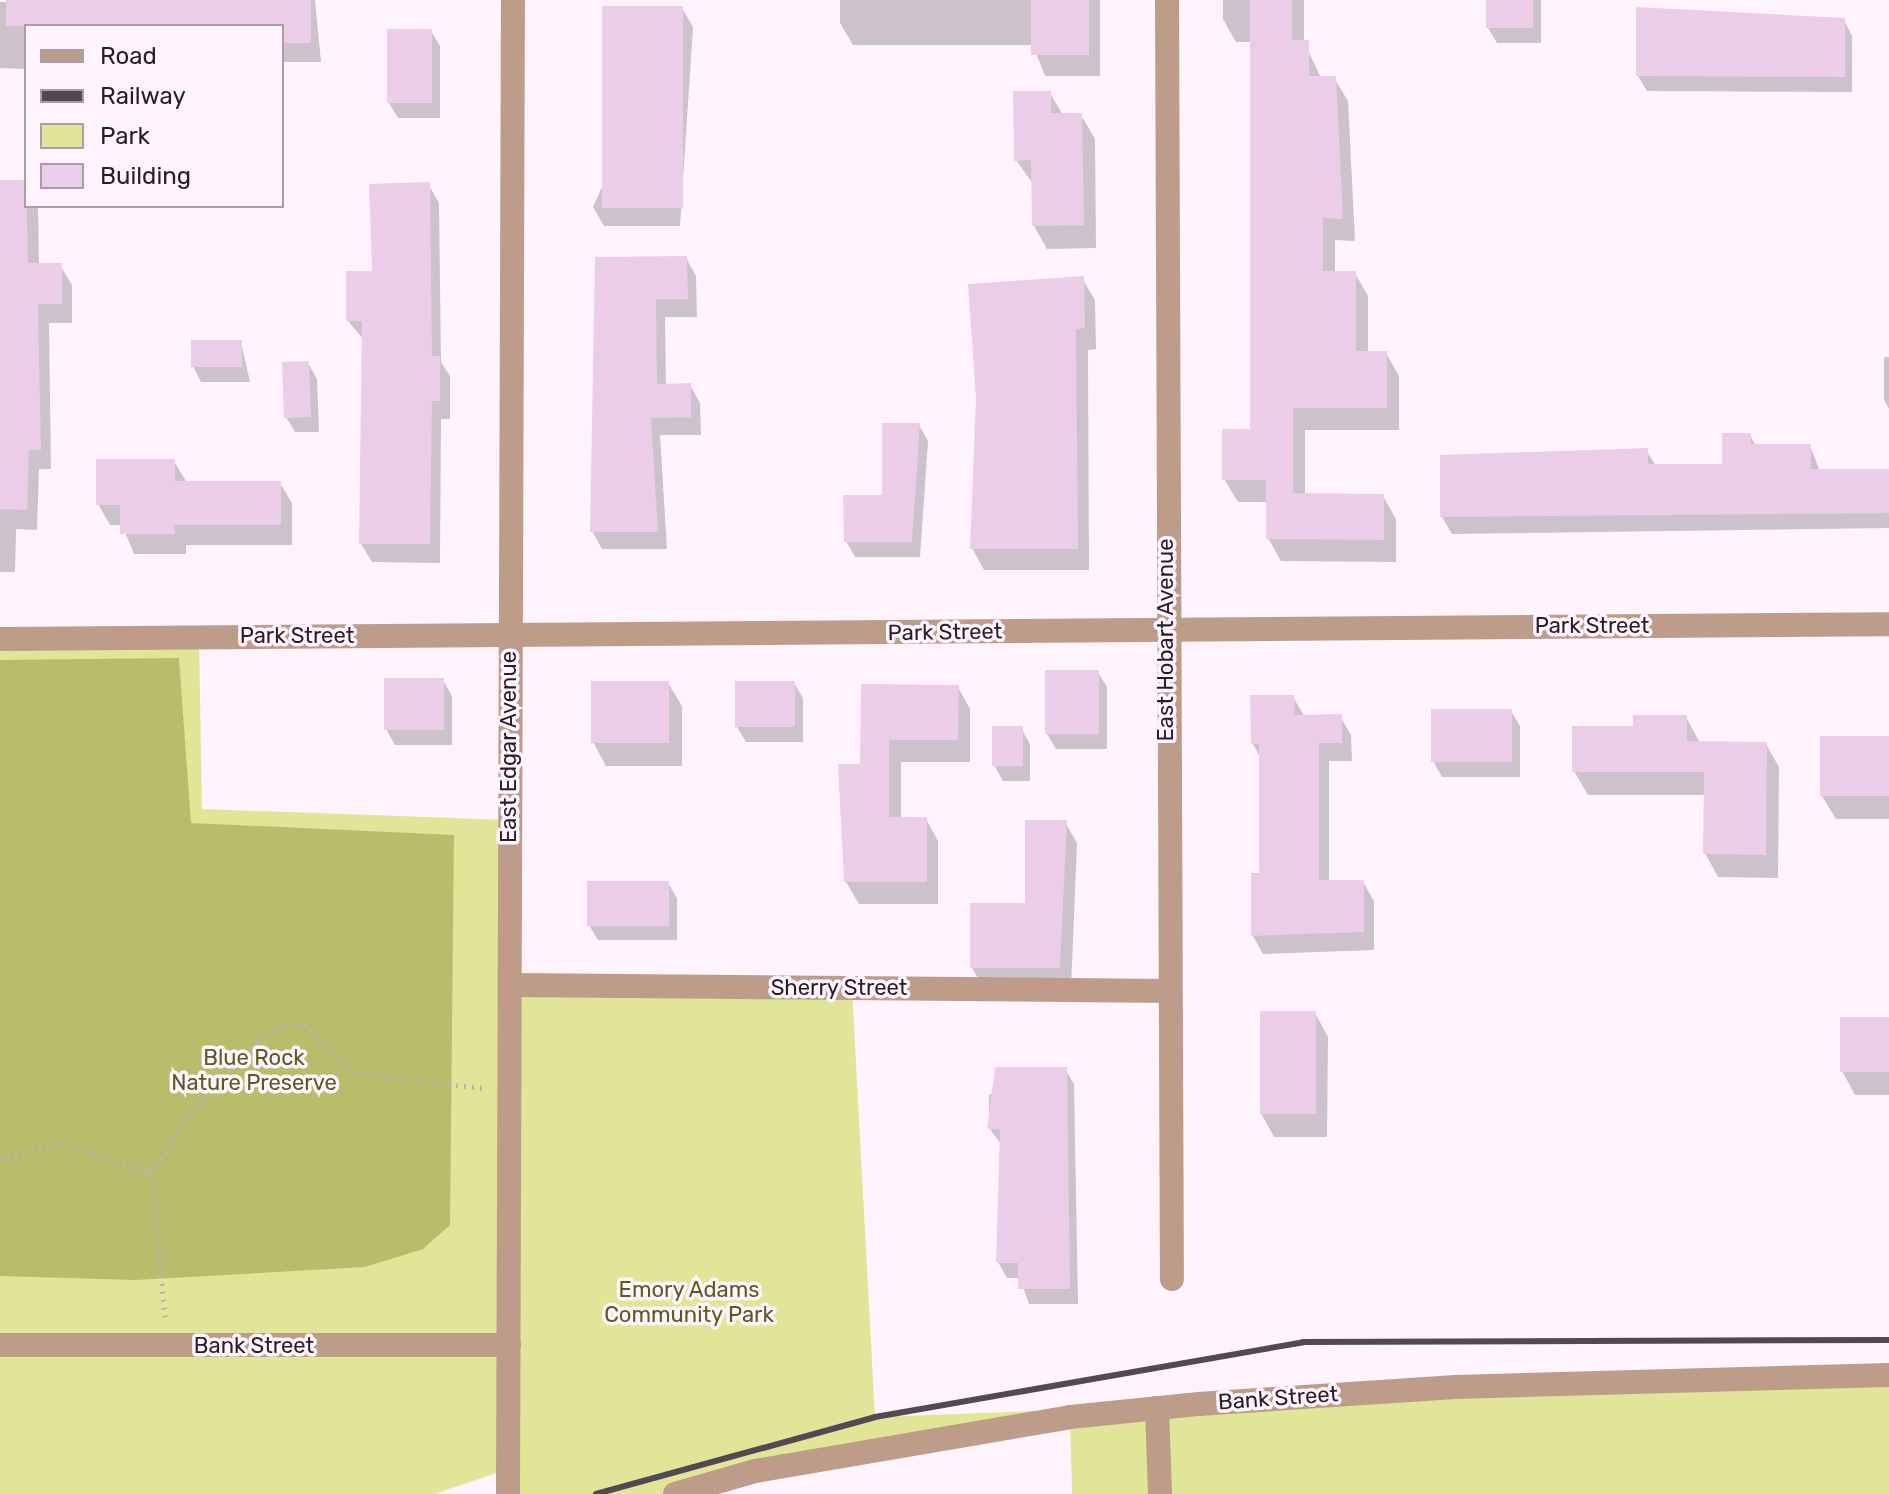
<!DOCTYPE html>
<style>
body{margin:0}
#map{position:relative;width:1889px;height:1494px;overflow:hidden;background:#fff3fe;font-family:Rubik,sans-serif}
div>[style]{position:absolute}
.green>*{inset:0;background:#e1e598}
.forest>*{inset:0;background:#b9bd6b}
.shadow>*{inset:0;background:#0003}
.building>*{inset:0;background:#ebcde8;transform-origin:0 0}
.path>*{height:5px;margin-top:-2.5px;transform-origin:0;background:repeating-linear-gradient(90deg,#bdb1bc 0 2px,transparent 0 8px)}
.minor>*{height:24px;margin:-12px;padding:0 12px;transform-origin:12px;border-radius:12px;background:#bd9d89}
.rail>*{height:6px;margin:-3px;padding:0 3px;transform-origin:3px;border-radius:3px;background:#544953}
span{translate:-50% -50%;white-space:nowrap;text-align:center;line-height:1.15;-webkit-text-stroke:7px #fff3fe;paint-order:stroke}
.street-label{font-size:22px;color:#291e28}
.park-label{font-size:22px;color:#5a5b1f}
.legend{position:absolute;left:24px;top:24px;width:260px;height:184px;box-sizing:border-box;background:#fff3fe;border:2px solid #a99ea8;margin:0;padding:10px 14px;list-style:none;font-size:24px;color:#291e28}
.legend li{display:flex;align-items:center;gap:16px;height:40px}
.legend b{width:40px;border:2px solid #a99ea8}
</style>
<div id="map">
<div class="green">
<div style="clip-path:polygon(0 636px,199px 637px,202px 809px,509px 820px,510px 985px,852px 988px,875px 1417px,1889px 1379px,1889px 1494px,1072px 1494px,1070px 1417px,675px 1494px,508px 1494px,508px 1469px,435px 1494px,0 1494px)"></div>
</div>
<div class="forest">
<div style="clip-path:polygon(179px 658px,191px 823px,454px 835px,450px 1225px,423px 1249px,365px 1267px,136px 1280px,0 1276px,0 660px)"></div>
</div>
<div class="shadow">
<div style="clip-path:polygon(315px 0,321px 62px,282px 62px,282px 26px,26px 26px,26px 69px,0 68px,0 2px)"></div>
<div style="clip-path:polygon(840px 0,1100px 0,1100px 76px,1045px 76px,1033px 45px,853px 45px,840px 23px)"></div>
<div style="clip-path:polygon(1223px 0,1304px 0,1304px 42px,1321px 78px,1334px 78px,1348px 101px,1355px 241px,1335px 240px,1335px 273px,1355px 273px,1368px 296px,1368px 353px,1386px 353px,1399px 376px,1399px 430px,1305px 430px,1305px 495px,1383px 496px,1396px 519px,1396px 562px,1281px 561px,1268px 538px,1268px 502px,1238px 502px,1224px 479px,1252px 431px,1252px 42px,1236px 42px,1223px 19px)"></div>
<div style="clip-path:polygon(1488px 0,1541px 0,1541px 43px,1497px 43px,1488px 28px)"></div>
<div style="clip-path:polygon(682px 8px,693px 27px,680px 226px,604px 226px,593px 207px)"></div>
<div style="clip-path:polygon(1844px 20px,1852px 36px,1852px 92px,1647px 91px,1638px 76px)"></div>
<div style="clip-path:polygon(431px 31px,440px 46px,440px 118px,398px 118px,389px 103px)"></div>
<div style="clip-path:polygon(1050px 93px,1063px 115px,1081px 115px,1095px 139px,1096px 248px,1047px 249px,1034px 226px,1033px 184px,1016px 160px)"></div>
<div style="clip-path:polygon(0 182px,26px 206px,38px 206px,39px 265px,60px 265px,72px 285px,72px 323px,49px 323px,51px 469px,39px 469px,37px 530px,16px 529px,15px 572px,0 572px)"></div>
<div style="clip-path:polygon(428px 184px,439px 203px,441px 362px,450px 376px,450px 419px,441px 419px,440px 563px,372px 562px,361px 544px,363px 339px,348px 321px)"></div>
<div style="clip-path:polygon(686px 258px,696px 276px,697px 317px,665px 317px,666px 385px,690px 385px,700px 403px,701px 435px,660px 435px,667px 549px,602px 549px,592px 531px,596px 259px)"></div>
<div style="clip-path:polygon(1082px 278px,1095px 300px,1096px 349px,1088px 350px,1089px 570px,984px 570px,972px 548px)"></div>
<div style="clip-path:polygon(241px 342px,250px 382px,201px 382px,193px 366px)"></div>
<div style="clip-path:polygon(1884px 357px,1889px 357px,1889px 409px,1884px 400px)"></div>
<div style="clip-path:polygon(308px 363px,317px 379px,319px 432px,295px 432px,286px 417px)"></div>
<div style="clip-path:polygon(919px 425px,928px 441px,920px 557px,855px 557px,846px 541px,884px 497px)"></div>
<div style="clip-path:polygon(1750px 435px,1756px 446px,1810px 446px,1820px 471px,1889px 471px,1889px 528px,1452px 534px,1442px 517px,1646px 450px,1656px 466px,1724px 466px)"></div>
<div style="clip-path:polygon(174px 461px,187px 483px,280px 483px,292px 503px,292px 545px,186px 545px,186px 554px,134px 554px,122px 525px,110px 525px,98px 504px)"></div>
<div style="clip-path:polygon(1098px 672px,1107px 687px,1107px 749px,1056px 749px,1047px 734px)"></div>
<div style="clip-path:polygon(443px 680px,452px 696px,452px 745px,395px 745px,386px 729px)"></div>
<div style="clip-path:polygon(668px 683px,682px 706px,682px 766px,606px 766px,593px 742px)"></div>
<div style="clip-path:polygon(794px 683px,803px 698px,803px 742px,746px 742px,737px 727px)"></div>
<div style="clip-path:polygon(863px 686px,958px 687px,970px 709px,970px 762px,901px 762px,901px 819px,926px 819px,938px 841px,938px 904px,859px 904px,846px 882px,862px 766px)"></div>
<div style="clip-path:polygon(1293px 697px,1305px 717px,1340px 716px,1351px 735px,1352px 761px,1329px 761px,1329px 882px,1363px 882px,1374px 901px,1374px 950px,1263px 954px,1253px 936px,1261px 875px,1261px 759px,1253px 744px)"></div>
<div style="clip-path:polygon(1511px 711px,1520px 726px,1520px 777px,1442px 777px,1433px 761px)"></div>
<div style="clip-path:polygon(1686px 717px,1700px 743px,1766px 744px,1779px 767px,1778px 878px,1718px 877px,1705px 853px,1706px 795px,1588px 795px,1574px 771px,1635px 728px)"></div>
<div style="clip-path:polygon(1021px 728px,1030px 744px,1030px 781px,1003px 781px,994px 765px)"></div>
<div style="clip-path:polygon(1889px 738px,1889px 819px,1836px 819px,1822px 796px)"></div>
<div style="clip-path:polygon(1065px 822px,1077px 843px,1071px 989px,984px 989px,972px 968px,1027px 905px)"></div>
<div style="clip-path:polygon(668px 883px,677px 898px,677px 940px,598px 940px,589px 925px)"></div>
<div style="clip-path:polygon(1315px 1013px,1328px 1037px,1327px 1137px,1274px 1137px,1261px 1113px)"></div>
<div style="clip-path:polygon(1889px 1019px,1889px 1095px,1855px 1095px,1842px 1071px)"></div>
<div style="clip-path:polygon(1065px 1069px,1074px 1084px,1078px 1304px,1029px 1304px,1020px 1278px,1007px 1278px,998px 1262px,1001px 1144px,989px 1128px,989px 1095px)"></div>
</div>
<div class="building">
<div style="clip-path:polygon(6px 0,311px 0,311px 43px,282px 43px,282px 26px,6px 26px)"></div>
<div style="left:1031px;top:0;width:58px;height:55px"></div>
<div style="clip-path:polygon(1250px 0,1292px 0,1292px 40px,1309px 40px,1309px 76px,1336px 76px,1343px 219px,1323px 218px,1323px 271px,1356px 271px,1356px 351px,1387px 351px,1387px 408px,1293px 408px,1293px 493px,1384px 494px,1384px 540px,1266px 539px,1266px 480px,1222px 480px,1222px 429px,1250px 429px)"></div>
<div style="left:1486px;top:0;width:47px;height:28px"></div>
<div style="left:602px;top:6px;width:81px;height:202px"></div>
<div style="clip-path:polygon(1636px 7px,1845px 18px,1845px 77px,1636px 76px)"></div>
<div style="left:387px;top:29px;width:45px;height:74px"></div>
<div style="clip-path:polygon(1013px 91px,1051px 91px,1051px 113px,1082px 113px,1084px 225px,1032px 226px,1031px 160px,1014px 161px)"></div>
<div style="clip-path:polygon(0 180px,26px 180px,28px 263px,62px 263px,62px 304px,38px 304px,41px 450px,29px 450px,27px 510px,0 509px)"></div>
<div style="clip-path:polygon(430px 182px,432px 356px,440px 356px,440px 401px,432px 401px,430px 544px,359px 544px,362px 321px,346px 321px,346px 271px,372px 271px,369px 184px)"></div>
<div style="clip-path:polygon(687px 256px,688px 299px,656px 299px,657px 384px,691px 383px,691px 417px,651px 418px,658px 532px,590px 532px,595px 257px)"></div>
<div style="clip-path:polygon(1084px 276px,1085px 328px,1076px 329px,1078px 549px,970px 549px,976px 399px,968px 284px)"></div>
<div style="left:191px;top:340px;width:51px;height:27px"></div>
<div style="left:309px;top:361px;width:56px;height:27px;rotate:88deg"></div>
<div style="clip-path:polygon(882px 423px,920px 423px,912px 542px,844px 542px,843px 495px,882px 495px)"></div>
<div style="clip-path:polygon(1722px 433px,1751px 433px,1751px 444px,1811px 444px,1811px 469px,1889px 469px,1889px 513px,1440px 517px,1440px 455px,1648px 448px,1648px 464px,1722px 464px)"></div>
<div style="clip-path:polygon(96px 459px,175px 459px,175px 481px,281px 481px,281px 525px,175px 525px,175px 534px,120px 534px,120px 505px,96px 505px)"></div>
<div style="left:1045px;top:670px;width:54px;height:64px"></div>
<div style="left:384px;top:678px;width:60px;height:52px"></div>
<div style="left:591px;top:681px;width:78px;height:62px"></div>
<div style="left:735px;top:681px;width:60px;height:46px"></div>
<div style="clip-path:polygon(861px 684px,959px 685px,958px 740px,889px 740px,889px 817px,927px 817px,927px 882px,844px 882px,838px 764px,860px 764px)"></div>
<div style="clip-path:polygon(1250px 695px,1294px 695px,1295px 715px,1342px 714px,1342px 743px,1319px 743px,1319px 880px,1364px 880px,1364px 932px,1251px 936px,1251px 873px,1259px 873px,1259px 744px,1251px 744px)"></div>
<div style="left:1431px;top:709px;width:81px;height:53px"></div>
<div style="clip-path:polygon(1633px 715px,1687px 715px,1687px 741px,1767px 742px,1766px 855px,1703px 854px,1704px 772px,1572px 772px,1572px 726px,1633px 726px)"></div>
<div style="left:992px;top:726px;width:31px;height:40px"></div>
<div style="left:1820px;top:736px;width:69px;height:60px"></div>
<div style="clip-path:polygon(1025px 820px,1067px 820px,1060px 968px,970px 968px,970px 903px,1025px 903px)"></div>
<div style="left:587px;top:881px;width:82px;height:45px"></div>
<div style="left:1260px;top:1011px;width:56px;height:103px"></div>
<div style="left:1840px;top:1017px;width:49px;height:55px"></div>
<div style="clip-path:polygon(995px 1067px,1067px 1067px,1070px 1289px,1018px 1289px,1018px 1263px,996px 1263px,1000px 1129px,987px 1129px)"></div>
</div>
<div class="path">
<div style="left:0;top:1159px;width:64px;rotate:-14.5deg"></div>
<div style="left:62px;top:1143px;width:95px;rotate:18.4deg"></div>
<div style="left:165px;top:1317px;width:145px;rotate:-95.2deg"></div>
<div style="left:152px;top:1173px;width:56px;rotate:-58.9deg"></div>
<div style="left:181px;top:1125px;width:117px;rotate:-47.4deg"></div>
<div style="left:260px;top:1039px;width:27px;rotate:-33deg"></div>
<div style="left:283px;top:1024px;width:20px;rotate:3deg"></div>
<div style="left:303px;top:1025px;width:69px;rotate:43.8deg"></div>
<div style="left:353px;top:1073px;width:131px;rotate:6.6deg"></div>
</div>
<div class="minor">
<div style="left:1167px;top:0;width:1279px;rotate:89.78deg"></div>
<div style="left:0;top:639px;width:1889px;rotate:-0.45deg"></div>
<div style="left:510px;top:985px;width:659px;rotate:0.52deg"></div>
<div style="left:0;top:1345px;width:509px"></div>
<div style="left:1157px;top:1408px;width:86px;rotate:88deg"></div>
<div style="left:508px;top:1494px;width:1494px;rotate:-89.81deg"></div>
<div style="left:675px;top:1494px;width:83px;rotate:-16deg"></div>
<div style="left:755px;top:1471px;width:320px;rotate:-9.7deg"></div>
<div style="left:1070px;top:1417px;width:130px;rotate:-5.8deg"></div>
<div style="left:1199px;top:1404px;width:257px;rotate:-3.8deg"></div>
<div style="left:1455px;top:1387px;width:434px;rotate:-1.6deg"></div>
</div>
<div class="rail">
<div style="left:596px;top:1494px;width:289px;rotate:-15.4deg"></div>
<div style="left:875px;top:1417px;width:435px;rotate:-9.9deg"></div>
<div style="left:1303px;top:1342px;width:586px;rotate:-0.2deg"></div>
</div>
<div class="street-label">
<span style="left:1592px;top:626px">Park Street</span>
<span style="left:945px;top:632px;rotate:-1deg">Park Street</span>
<span style="left:297px;top:636px">Park Street</span>
<span style="left:1166px;top:640px;rotate:-90deg">East Hobart Avenue</span>
<span style="left:509px;top:747px;rotate:-90deg">East Edgar Avenue</span>
<span style="left:839px;top:988px">Sherry Street</span>
<span style="left:254px;top:1346px">Bank Street</span>
<span style="left:1278px;top:1398px;rotate:-4deg">Bank Street</span>
</div>
<div class="park-label">
<span style="left:254px;top:1070px">Blue Rock<br>Nature Preserve</span>
<span style="left:689px;top:1302px">Emory Adams<br>Community Park</span>
</div>
<ul class="legend">
<li><b style="height:10px;background:#bd9d89"></b>Road</li>
<li><b style="height:10px;background:#544953"></b>Railway</li>
<li><b style="height:22px;background:#e1e598"></b>Park</li>
<li><b style="height:22px;background:#ebcde8"></b>Building</li>
</ul>
</div>
